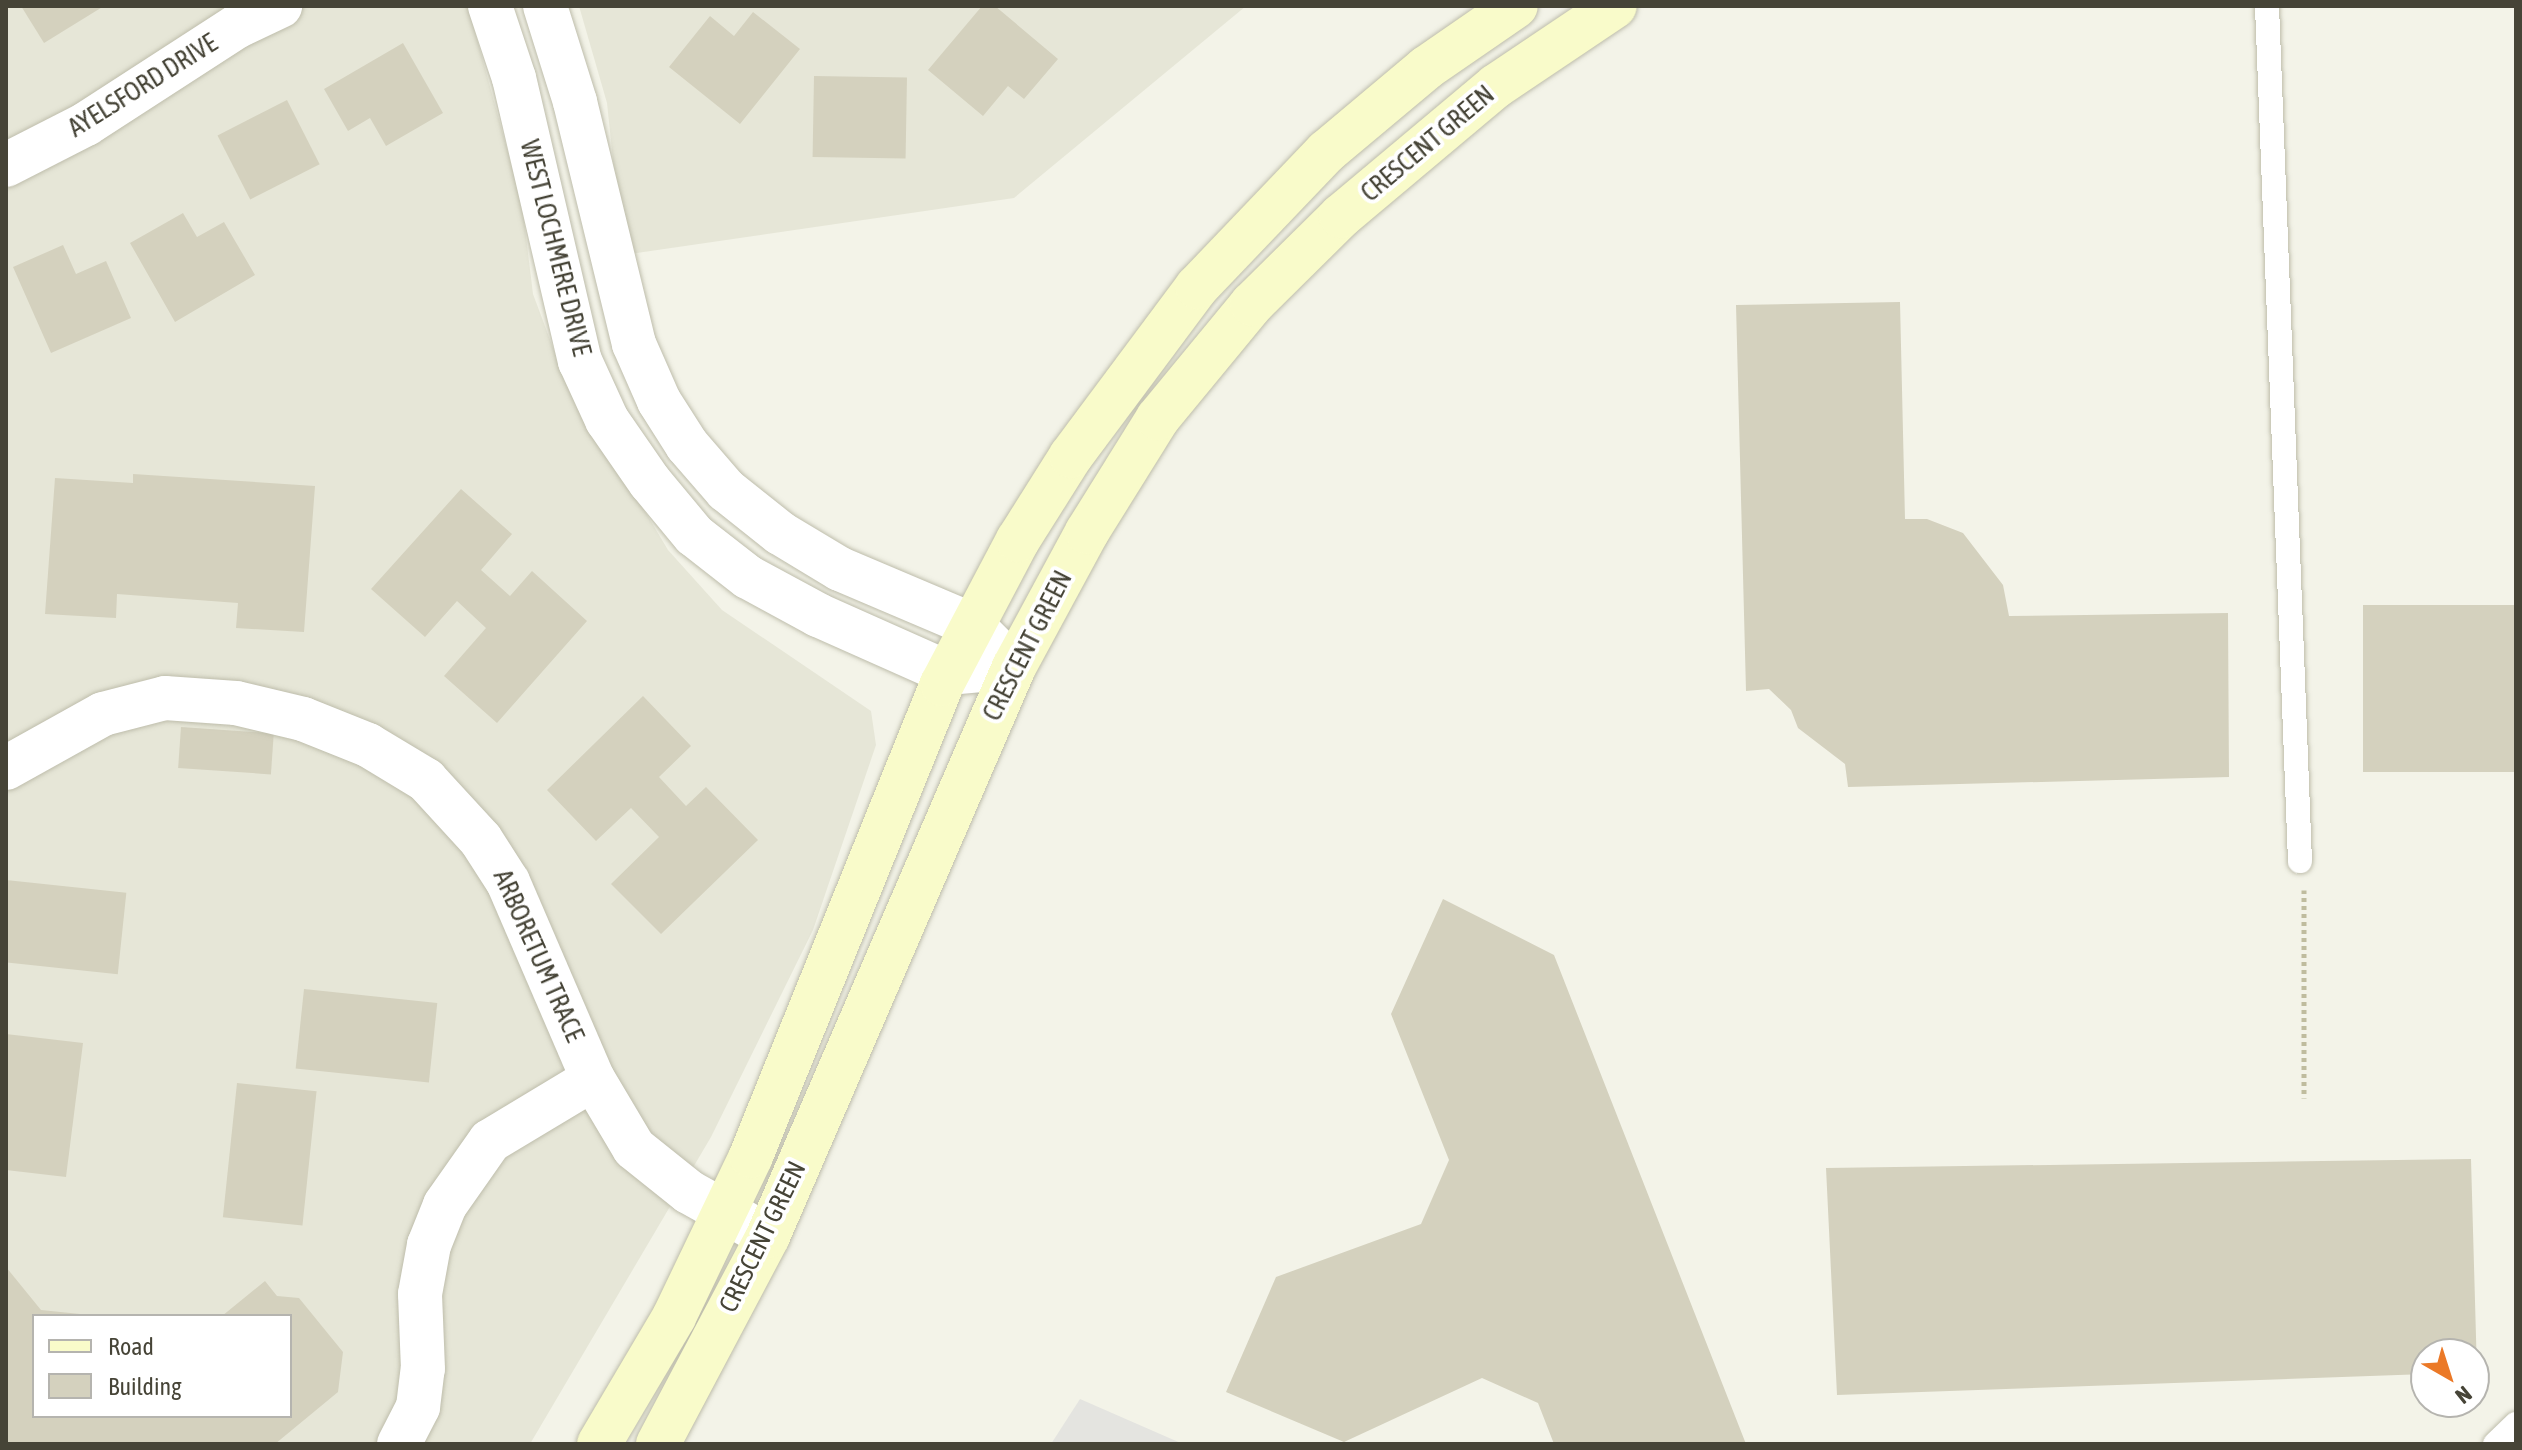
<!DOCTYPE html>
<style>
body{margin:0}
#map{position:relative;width:2522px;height:1450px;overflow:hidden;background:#f3f3e8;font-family:"Asap Condensed",sans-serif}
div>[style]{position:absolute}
.residential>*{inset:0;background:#e6e6d7}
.parking>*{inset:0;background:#e4e4e0}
.building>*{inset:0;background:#d4d1be;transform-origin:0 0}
.path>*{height:5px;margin-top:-2.5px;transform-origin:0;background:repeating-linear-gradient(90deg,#bfbc9e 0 4px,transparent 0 8px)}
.roads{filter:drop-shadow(0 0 2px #bebdab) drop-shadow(0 0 2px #bebdab)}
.lane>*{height:24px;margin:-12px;padding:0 12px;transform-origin:12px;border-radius:12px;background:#fff}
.street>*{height:44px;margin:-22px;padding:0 22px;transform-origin:22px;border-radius:22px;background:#fff}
.secondary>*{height:44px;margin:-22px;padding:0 22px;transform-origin:22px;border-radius:22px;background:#f9fbca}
span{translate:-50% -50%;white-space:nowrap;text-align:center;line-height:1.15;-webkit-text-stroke:8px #fff;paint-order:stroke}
.street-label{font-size:26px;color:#464437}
.frame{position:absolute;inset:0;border:8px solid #464437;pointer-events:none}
.legend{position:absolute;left:32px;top:1314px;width:260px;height:104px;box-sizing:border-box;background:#fff;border:2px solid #b5b4af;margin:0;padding:10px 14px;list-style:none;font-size:24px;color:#464437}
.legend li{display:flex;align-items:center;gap:16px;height:40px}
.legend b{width:40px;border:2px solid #b5b4af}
.north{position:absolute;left:2410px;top:1338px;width:80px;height:80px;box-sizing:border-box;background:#fff;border:2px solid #b5b4af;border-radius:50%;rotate:141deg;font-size:22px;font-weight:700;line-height:32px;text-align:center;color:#464437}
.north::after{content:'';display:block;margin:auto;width:28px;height:36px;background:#eb7927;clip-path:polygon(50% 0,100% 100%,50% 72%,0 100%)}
</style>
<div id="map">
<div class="residential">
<div style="clip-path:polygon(evenodd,6px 6px,468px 6px,522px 204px,533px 294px,562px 372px,668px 550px,722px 610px,871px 711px,876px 745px,813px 930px,711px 1137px,530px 1444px,6px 1444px,6px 6px,34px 1316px,290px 1316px,290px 1416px,34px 1416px,34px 1316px)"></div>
<div style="clip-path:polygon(579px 6px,1246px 6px,1014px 198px,623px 255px,607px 103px)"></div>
</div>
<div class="parking">
<div style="clip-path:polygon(1080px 1399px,1183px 1444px,1051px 1444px)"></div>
</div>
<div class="building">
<div style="clip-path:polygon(21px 6px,104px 6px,44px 43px)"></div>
<div style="clip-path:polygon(982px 6px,995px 6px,1058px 59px,1024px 99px,1008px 86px,983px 116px,928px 70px)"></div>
<div style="clip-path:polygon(753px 12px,800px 49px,740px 124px,669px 67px,710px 16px,734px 36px)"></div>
<div style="clip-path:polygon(403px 43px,443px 113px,386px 146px,370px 118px,348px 131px,324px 89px)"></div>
<div style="left:814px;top:76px;width:93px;height:81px;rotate:1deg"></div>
<div style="left:287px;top:100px;width:72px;height:78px;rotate:63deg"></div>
<div style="clip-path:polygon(183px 213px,197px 237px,224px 222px,255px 275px,175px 322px,130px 243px)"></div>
<div style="clip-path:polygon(63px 245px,76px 274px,106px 261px,131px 318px,51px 353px,13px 267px)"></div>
<div style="clip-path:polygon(1900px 302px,1905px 519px,1927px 519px,1963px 533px,2003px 585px,2009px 616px,2228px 613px,2229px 777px,1848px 787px,1845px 764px,1798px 728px,1791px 710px,1769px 689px,1746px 691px,1736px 305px)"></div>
<div style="clip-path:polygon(133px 474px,315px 486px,304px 632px,236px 628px,238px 603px,117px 594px,116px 618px,45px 614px,55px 478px,133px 483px)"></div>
<div style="clip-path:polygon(461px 489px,512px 534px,481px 570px,510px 596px,532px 571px,587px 621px,497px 723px,444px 676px,486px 628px,457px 601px,425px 637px,371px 589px)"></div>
<div style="left:2516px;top:605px;width:167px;height:153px;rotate:90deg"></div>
<div style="clip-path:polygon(643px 696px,691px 746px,659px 777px,686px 806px,706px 787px,758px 840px,661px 934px,611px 884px,659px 837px,631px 808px,596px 841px,547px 790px)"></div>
<div style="left:181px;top:727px;width:93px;height:41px;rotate:4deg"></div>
<div style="left:6px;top:880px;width:121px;height:82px;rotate:6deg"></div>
<div style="clip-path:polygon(1443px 899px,1554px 955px,1746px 1444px,1554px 1444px,1538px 1403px,1482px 1378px,1344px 1442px,1226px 1392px,1276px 1277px,1421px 1224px,1449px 1160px,1391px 1014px)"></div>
<div style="left:304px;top:989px;width:134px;height:80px;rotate:6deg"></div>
<div style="clip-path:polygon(6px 1034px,83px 1043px,66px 1177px,6px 1170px)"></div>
<div style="left:237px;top:1083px;width:80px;height:135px;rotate:6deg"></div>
<div style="clip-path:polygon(2471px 1159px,2477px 1372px,2474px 1354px,2426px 1354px,2426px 1374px,1837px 1395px,1826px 1168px)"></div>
<div style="clip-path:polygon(6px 1267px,41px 1310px,80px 1314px,34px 1316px,34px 1416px,290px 1416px,290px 1316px,222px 1316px,265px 1281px,277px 1296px,299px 1298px,343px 1352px,338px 1392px,275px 1444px,6px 1444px)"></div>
</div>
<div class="path">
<div style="left:2304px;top:890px;width:208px;rotate:90deg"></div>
</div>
<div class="roads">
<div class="lane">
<div style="left:2267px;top:6px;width:856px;rotate:87.79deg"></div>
<div style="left:2495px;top:1444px;width:29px;rotate:-44deg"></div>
</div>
<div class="street">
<div style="left:490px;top:6px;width:76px;rotate:71.6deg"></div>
<div style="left:514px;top:78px;width:291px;rotate:76.9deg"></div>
<div style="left:580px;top:361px;width:65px;rotate:65.4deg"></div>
<div style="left:607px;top:420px;width:75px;rotate:55.3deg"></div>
<div style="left:650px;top:482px;width:69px;rotate:50.3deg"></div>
<div style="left:694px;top:535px;width:68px;rotate:37.9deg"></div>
<div style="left:748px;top:577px;width:80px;rotate:28.5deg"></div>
<div style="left:818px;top:615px;width:142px;rotate:24deg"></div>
<div style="left:948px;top:673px;width:66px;rotate:-5.2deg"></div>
<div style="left:545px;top:6px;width:101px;rotate:72.6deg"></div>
<div style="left:575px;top:102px;width:249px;rotate:76.3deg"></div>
<div style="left:634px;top:344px;width:62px;rotate:66.3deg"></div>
<div style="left:659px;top:401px;width:52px;rotate:57.5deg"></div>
<div style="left:687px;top:445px;width:60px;rotate:49.1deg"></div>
<div style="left:726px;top:490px;width:69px;rotate:38.5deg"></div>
<div style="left:780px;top:533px;width:70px;rotate:31deg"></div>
<div style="left:840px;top:569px;width:143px;rotate:23deg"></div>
<div style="left:972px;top:625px;width:40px;rotate:45deg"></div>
<div style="left:6px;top:165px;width:90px;rotate:-27.1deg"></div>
<div style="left:86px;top:124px;width:179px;rotate:-32.9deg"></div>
<div style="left:236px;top:27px;width:49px;rotate:-25.5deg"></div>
<div style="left:6px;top:768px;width:111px;rotate:-29.1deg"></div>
<div style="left:103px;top:714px;width:64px;rotate:-14.5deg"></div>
<div style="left:165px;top:698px;width:71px;rotate:4deg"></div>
<div style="left:236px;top:703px;width:69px;rotate:13.4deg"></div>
<div style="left:303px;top:719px;width:70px;rotate:21.8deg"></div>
<div style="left:368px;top:745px;width:68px;rotate:31.1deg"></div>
<div style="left:426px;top:780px;width:81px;rotate:47.5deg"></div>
<div style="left:481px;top:840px;width:50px;rotate:57.3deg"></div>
<div style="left:508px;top:882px;width:215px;rotate:66.7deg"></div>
<div style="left:593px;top:1079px;width:80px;rotate:59.3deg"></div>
<div style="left:634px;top:1148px;width:70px;rotate:38.7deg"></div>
<div style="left:689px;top:1192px;width:90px;rotate:29.1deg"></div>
<div style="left:399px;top:1444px;width:42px;rotate:-62.8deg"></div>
<div style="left:418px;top:1407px;width:38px;rotate:-83deg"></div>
<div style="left:423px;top:1369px;width:75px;rotate:-92.3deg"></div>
<div style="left:420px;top:1294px;width:50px;rotate:-79.6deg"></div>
<div style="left:429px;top:1245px;width:43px;rotate:-68.2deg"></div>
<div style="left:445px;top:1205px;width:78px;rotate:-54.9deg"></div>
<div style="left:490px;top:1141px;width:120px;rotate:-31deg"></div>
</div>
<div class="secondary">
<div style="left:599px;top:1444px;width:147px;rotate:-59.4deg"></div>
<div style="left:674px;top:1317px;width:178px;rotate:-64.4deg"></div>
<div style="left:751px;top:1156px;width:509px;rotate:-67.97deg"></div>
<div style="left:942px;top:684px;width:163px;rotate:-62.2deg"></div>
<div style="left:1018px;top:540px;width:99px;rotate:-57.8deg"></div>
<div style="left:1071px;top:456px;width:211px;rotate:-53.3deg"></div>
<div style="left:1197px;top:287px;width:187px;rotate:-46.3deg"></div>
<div style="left:1326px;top:152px;width:131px;rotate:-40deg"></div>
<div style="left:1426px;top:68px;width:109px;rotate:-34.6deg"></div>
<div style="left:658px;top:1444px;width:235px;rotate:-62.1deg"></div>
<div style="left:768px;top:1236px;width:620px;rotate:-66.62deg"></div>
<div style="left:1014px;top:667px;width:153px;rotate:-61.6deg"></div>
<div style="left:1087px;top:532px;width:134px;rotate:-58.1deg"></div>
<div style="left:1158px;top:418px;width:148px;rotate:-50.5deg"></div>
<div style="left:1252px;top:304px;width:125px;rotate:-44.7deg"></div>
<div style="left:1341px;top:216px;width:202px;rotate:-40deg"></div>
<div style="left:1496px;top:86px;width:143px;rotate:-33.9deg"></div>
</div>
</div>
<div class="street-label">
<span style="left:143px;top:86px;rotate:-32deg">AYELSFORD DRIVE</span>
<span style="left:1428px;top:144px;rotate:-40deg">CRESCENT GREEN</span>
<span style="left:555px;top:248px;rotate:76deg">WEST LOCHMERE DRIVE</span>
<span style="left:1028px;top:646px;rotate:-63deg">CRESCENT GREEN</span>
<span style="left:538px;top:956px;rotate:66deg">ARBORETUM TRACE</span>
<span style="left:763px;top:1237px;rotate:-64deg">CRESCENT GREEN</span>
</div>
<div class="frame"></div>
<ul class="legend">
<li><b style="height:10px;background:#f9fbca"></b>Road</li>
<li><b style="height:22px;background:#d4d1be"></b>Building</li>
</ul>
<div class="north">N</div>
</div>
